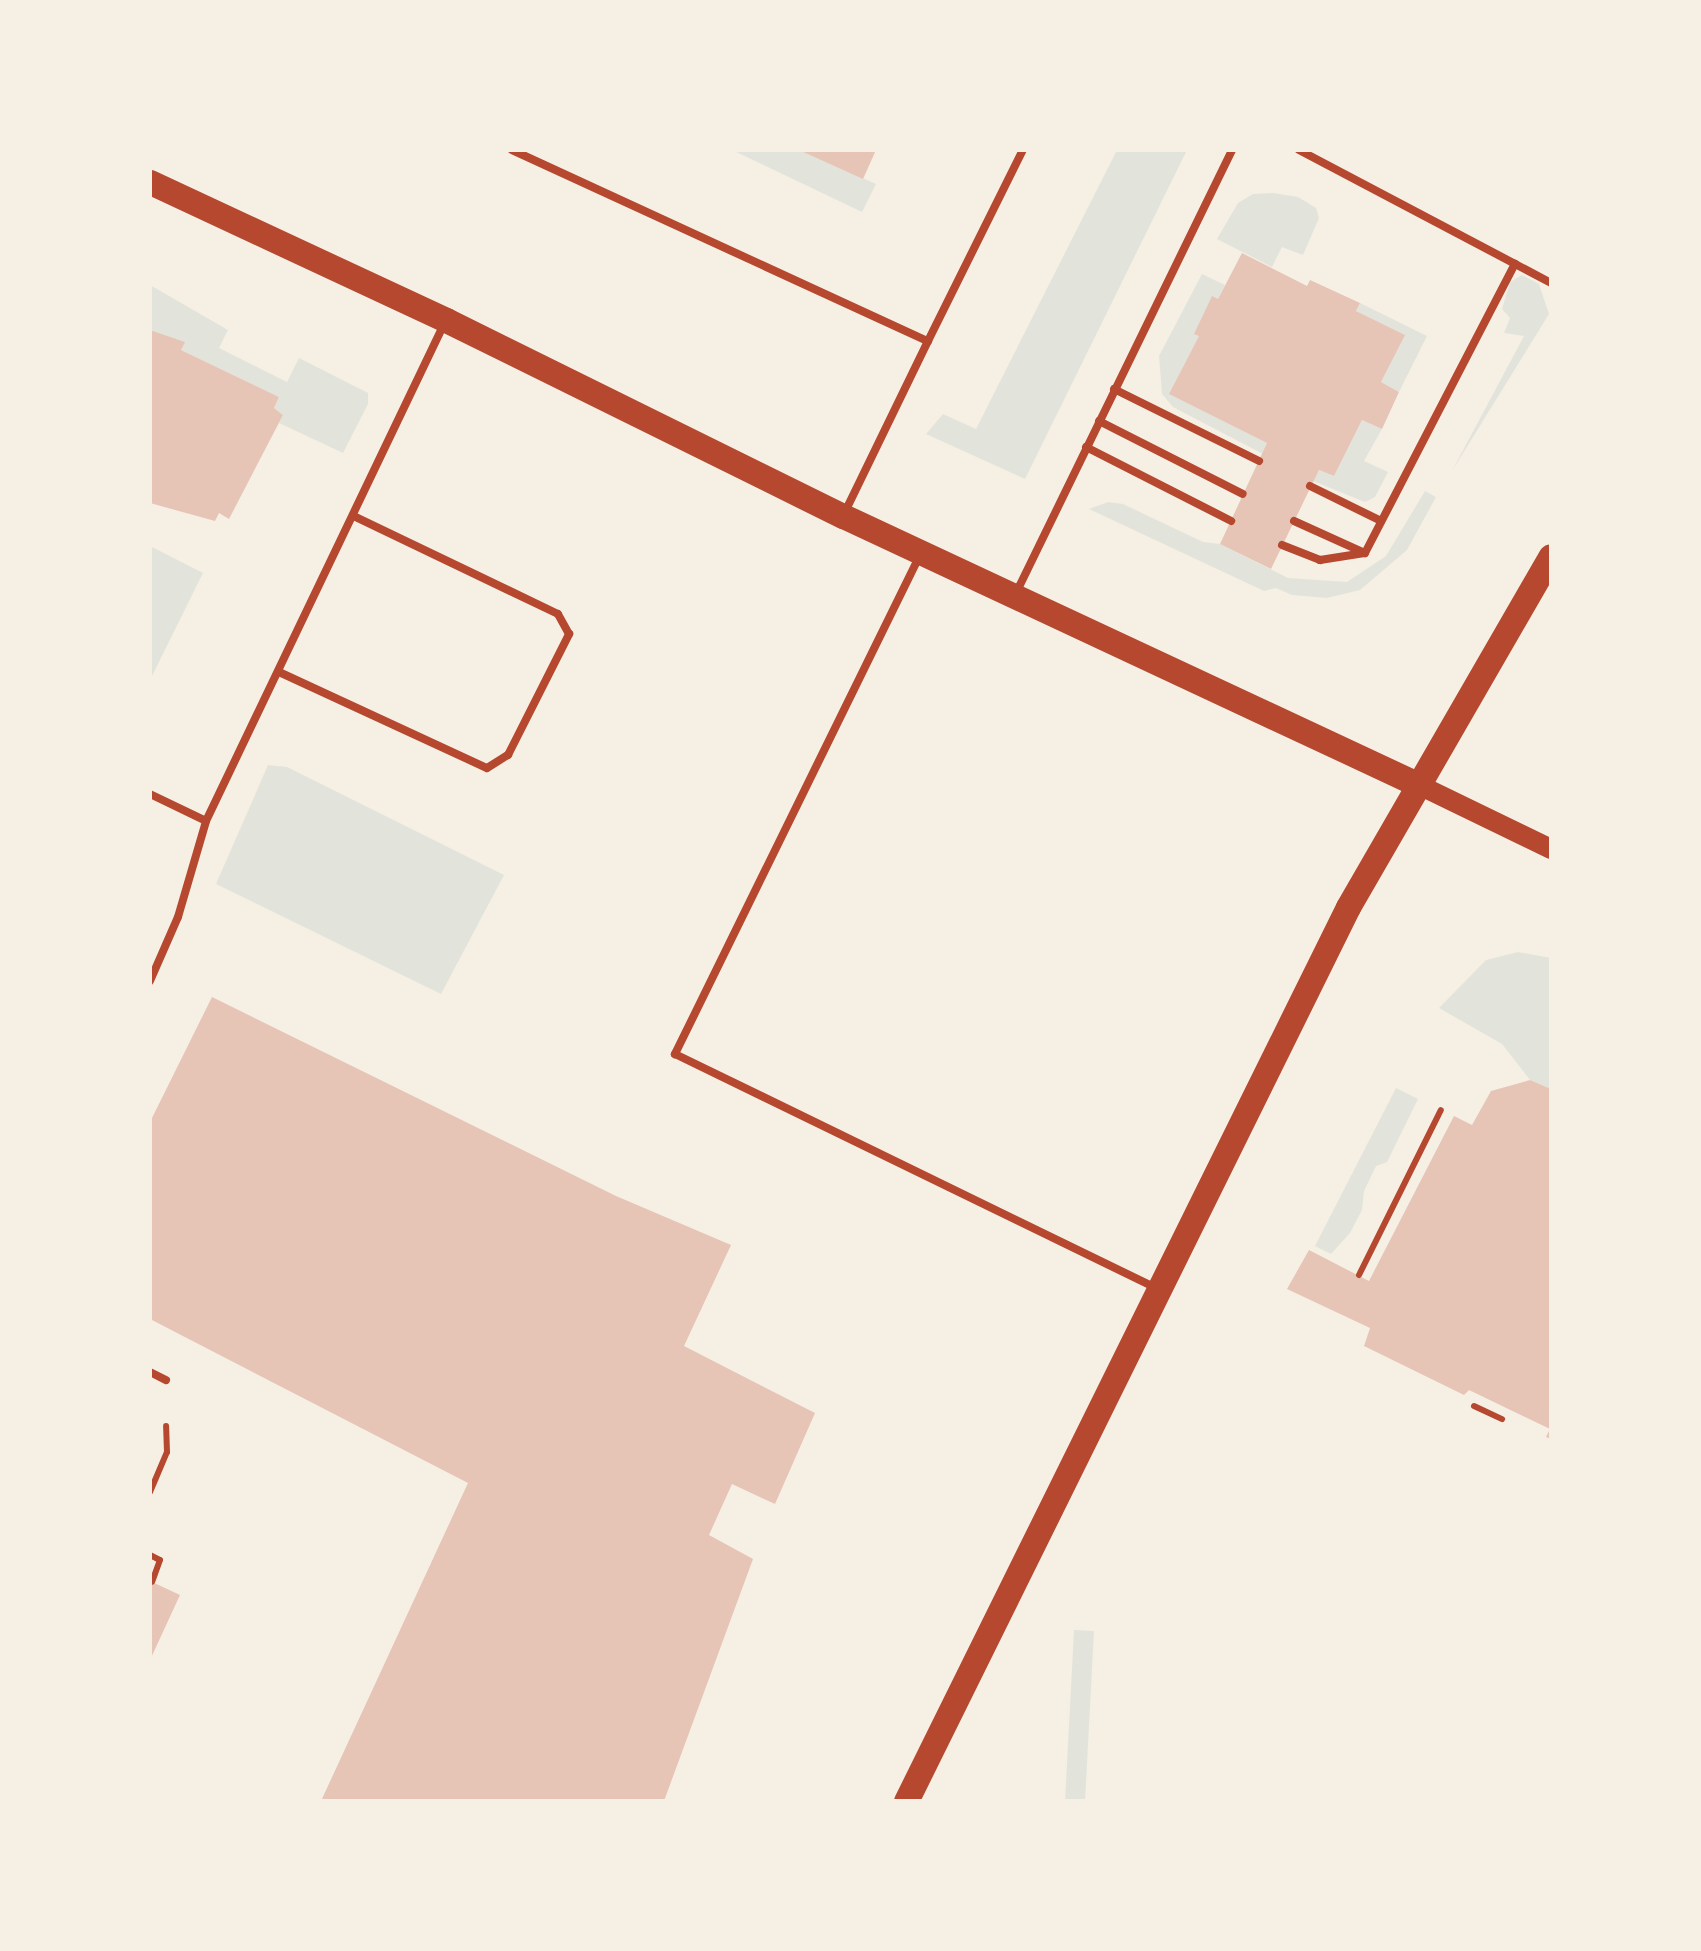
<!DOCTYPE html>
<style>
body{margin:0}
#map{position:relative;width:1701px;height:1951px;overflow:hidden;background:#f6efe4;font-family:Ubuntu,sans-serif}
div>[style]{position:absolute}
.green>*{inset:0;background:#e2e4dc;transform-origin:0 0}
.building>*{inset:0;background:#e6c5b7}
.path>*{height:6px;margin:-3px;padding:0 3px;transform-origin:3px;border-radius:3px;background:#b5482f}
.service>*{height:8px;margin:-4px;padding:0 4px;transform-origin:4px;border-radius:4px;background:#b5482f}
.secondary>*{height:20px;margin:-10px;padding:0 10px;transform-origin:10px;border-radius:10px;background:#b5482f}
.primary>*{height:25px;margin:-12.5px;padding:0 12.5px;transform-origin:12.5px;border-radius:12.5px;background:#b5482f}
span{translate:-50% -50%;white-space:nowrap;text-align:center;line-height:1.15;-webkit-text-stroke:8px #f6efe4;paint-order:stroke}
.frame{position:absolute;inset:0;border:152px solid #f6efe4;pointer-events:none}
</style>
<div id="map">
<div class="green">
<div style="clip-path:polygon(732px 150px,801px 150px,876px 184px,862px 212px)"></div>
<div style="clip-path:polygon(1117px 150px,1187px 150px,1025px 479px,926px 434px,943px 414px,976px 429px)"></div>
<div style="clip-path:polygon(1273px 193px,1298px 197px,1316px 208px,1319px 218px,1303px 255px,1282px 247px,1272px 267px,1217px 239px,1238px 203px,1253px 194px)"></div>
<div style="clip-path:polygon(1202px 274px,1225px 285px,1170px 393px,1267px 443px,1263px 454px,1173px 407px,1162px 394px,1159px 356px)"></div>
<div style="clip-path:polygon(1522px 275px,1539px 284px,1549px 314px,1452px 471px,1524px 336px,1504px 333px,1510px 318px,1502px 309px,1510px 282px)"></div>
<div style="clip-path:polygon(150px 285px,228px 330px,219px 348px,287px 382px,299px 358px,368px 393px,368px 404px,343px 453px,279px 423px,283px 415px,274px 408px,279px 397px,181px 350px,184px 342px,150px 330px)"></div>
<div style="clip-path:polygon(1360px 303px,1427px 336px,1399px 392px,1381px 382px,1404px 335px,1356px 311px)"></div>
<div style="clip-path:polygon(1362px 420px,1382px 429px,1364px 461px,1388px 472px,1375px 497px,1365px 502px,1313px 481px,1319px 470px,1334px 476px)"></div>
<div style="clip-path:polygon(1425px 491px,1436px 497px,1407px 550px,1360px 590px,1327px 598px,1292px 595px,1276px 588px,1264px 591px,1089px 509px,1108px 502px,1123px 504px,1203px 542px,1220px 544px,1288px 578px,1347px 582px,1386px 556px)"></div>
<div style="clip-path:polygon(150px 546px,203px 573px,150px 680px)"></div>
<div style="clip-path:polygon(268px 765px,287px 767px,504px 875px,441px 994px,216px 884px)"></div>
<div style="clip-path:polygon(1518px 952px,1551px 958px,1551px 1089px,1530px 1080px,1502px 1044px,1439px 1008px,1486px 960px)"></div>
<div style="clip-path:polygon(1396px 1088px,1418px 1099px,1387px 1162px,1376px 1166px,1364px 1191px,1362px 1210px,1350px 1233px,1331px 1254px,1315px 1246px)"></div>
<div style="left:1074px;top:1630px;width:20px;height:191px;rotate:3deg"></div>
</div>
<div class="building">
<div style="clip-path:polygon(799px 150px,876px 150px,863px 179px)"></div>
<div style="clip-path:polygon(1242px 253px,1307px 286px,1310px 280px,1360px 303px,1356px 311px,1405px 335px,1381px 382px,1399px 392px,1382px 429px,1362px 420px,1334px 476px,1319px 470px,1271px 569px,1220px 544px,1267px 443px,1169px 394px,1199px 336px,1194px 334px,1212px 296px,1218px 299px)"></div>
<div style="clip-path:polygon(150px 330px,185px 342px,181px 350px,279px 397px,274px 408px,283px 415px,229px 519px,219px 513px,215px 521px,150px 503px)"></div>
<div style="clip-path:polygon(212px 997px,616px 1196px,731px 1245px,684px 1346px,815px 1413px,775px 1504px,732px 1484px,709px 1535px,753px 1559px,664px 1801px,321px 1801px,468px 1483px,150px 1319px,150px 1122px)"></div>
<div style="clip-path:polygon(1530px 1080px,1551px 1089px,1551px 1439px,1546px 1437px,1550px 1429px,1469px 1390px,1464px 1395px,1364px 1346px,1370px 1328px,1287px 1289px,1309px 1250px,1369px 1281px,1454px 1116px,1472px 1125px,1491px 1091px)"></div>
<div style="clip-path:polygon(150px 1581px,180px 1595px,150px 1660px)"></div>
</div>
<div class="path">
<div style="left:1359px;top:1275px;width:184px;rotate:-63.6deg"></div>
<div style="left:1474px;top:1406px;width:31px;rotate:25deg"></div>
<div style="left:150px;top:1492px;width:43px;rotate:-67deg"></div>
<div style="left:167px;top:1452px;width:26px;rotate:-92deg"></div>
<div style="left:150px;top:1555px;width:11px;rotate:27deg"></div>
<div style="left:160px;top:1560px;width:23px;rotate:110deg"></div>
</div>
<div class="service">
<div style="left:512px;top:150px;width:458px;rotate:24.7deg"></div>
<div style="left:928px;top:341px;width:190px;rotate:115.9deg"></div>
<div style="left:1299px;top:150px;width:285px;rotate:27.8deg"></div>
<div style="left:928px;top:341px;width:213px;rotate:-63.6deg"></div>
<div style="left:1114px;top:389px;width:162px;rotate:26.4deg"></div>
<div style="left:1099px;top:421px;width:161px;rotate:26.9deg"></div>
<div style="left:1086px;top:447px;width:163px;rotate:27deg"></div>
<div style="left:1310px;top:486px;width:79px;rotate:26.2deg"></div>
<div style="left:1294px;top:521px;width:78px;rotate:24.3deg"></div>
<div style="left:1365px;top:553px;width:326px;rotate:-62.6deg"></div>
<div style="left:1282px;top:545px;width:41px;rotate:21.5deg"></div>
<div style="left:1320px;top:560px;width:45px;rotate:-9deg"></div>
<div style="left:919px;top:557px;width:554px;rotate:116.15deg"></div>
<div style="left:675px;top:1054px;width:533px;rotate:25.94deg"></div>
<div style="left:1017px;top:591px;width:491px;rotate:-64deg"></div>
<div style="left:279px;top:672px;width:229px;rotate:24.8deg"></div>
<div style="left:487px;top:768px;width:25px;rotate:-32deg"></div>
<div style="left:508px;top:755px;width:136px;rotate:-63.2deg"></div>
<div style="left:569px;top:634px;width:23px;rotate:-119deg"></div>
<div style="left:558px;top:614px;width:227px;rotate:-154.4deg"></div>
<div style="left:150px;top:794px;width:62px;rotate:25.7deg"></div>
<div style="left:150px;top:981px;width:70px;rotate:-66.4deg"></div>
<div style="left:178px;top:917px;width:100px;rotate:-73.7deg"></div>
<div style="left:206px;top:821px;width:551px;rotate:-64.41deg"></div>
<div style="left:150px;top:1372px;width:18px;rotate:27deg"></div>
</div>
<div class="secondary">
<div style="left:1417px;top:784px;width:149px;rotate:25.9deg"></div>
</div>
<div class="primary">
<div style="left:150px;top:182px;width:327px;rotate:25deg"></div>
<div style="left:446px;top:320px;width:443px;rotate:26.3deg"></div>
<div style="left:843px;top:516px;width:633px;rotate:25.03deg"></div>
<div style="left:906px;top:1801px;width:997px;rotate:-63.69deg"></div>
<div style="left:1348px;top:907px;width:405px;rotate:-60deg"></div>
</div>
<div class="frame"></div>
</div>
